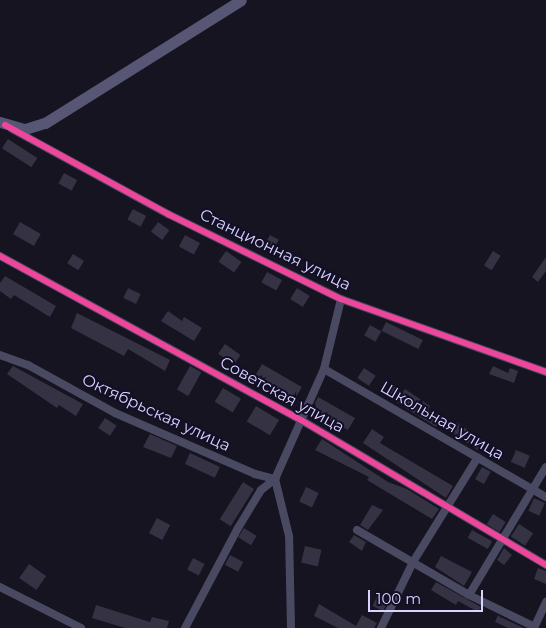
<!DOCTYPE html>
<meta charset="utf-8">
<style>
body{margin:0}
#map{position:relative;width:546px;height:628px;overflow:hidden;background:#161421;font-family:Montserrat,sans-serif}
div>[style]{position:absolute}
.building>*{inset:0;background:#343243;transform-origin:0 0}
.street>*{height:8px;margin:-4px;padding:0 4px;transform-origin:4px;border-radius:4px;background:#4a4962}
.secondary>*{height:11px;margin:-5.5px;padding:0 5.5px;transform-origin:5.5px;border-radius:5.5px;background:#575674}
.cycleway>*{height:6px;margin:-3px;padding:0 3px;transform-origin:3px;border-radius:3px;background:#ed469a}
span{translate:-50% -50%;white-space:nowrap;text-align:center;line-height:1.15;-webkit-text-stroke:4px #130f26;paint-order:stroke}
.street-label{font-size:16px;color:#d9d4ff}
.scale{position:absolute;left:368px;top:590px;width:115px;height:22px;box-sizing:border-box;border:2px solid #d9d4ff;border-top:0;padding-left:6px;font-size:15px;line-height:18px;white-space:nowrap;color:#d9d4ff;-webkit-text-stroke:4px #130f26;paint-order:stroke}
</style>
<div id="map">
<div class="building">
<div style="left:8px;top:139px;width:35px;height:11px;rotate:33deg"></div>
<div style="left:64px;top:173px;width:15px;height:12px;rotate:28deg"></div>
<div style="left:133px;top:209px;width:15px;height:12px;rotate:28deg"></div>
<div style="left:20px;top:222px;width:24px;height:14px;rotate:30deg"></div>
<div style="left:158px;top:222px;width:14px;height:12px;rotate:36deg"></div>
<div style="left:185px;top:235px;width:17px;height:13px;rotate:28deg"></div>
<div style="left:270px;top:235px;width:10px;height:14px;rotate:29deg"></div>
<div style="left:226px;top:251px;width:19px;height:13px;rotate:35deg"></div>
<div style="left:493px;top:251px;width:9px;height:17px;rotate:32deg"></div>
<div style="left:73px;top:254px;width:13px;height:11px;rotate:32deg"></div>
<div style="clip-path:polygon(546px 257px,546px 271px,538px 282px,532px 277px)"></div>
<div style="left:267px;top:272px;width:17px;height:12px;rotate:28deg"></div>
<div style="clip-path:polygon(5px 276px,56px 306px,50px 317px,14px 295px,11px 299px,0 291px,0 283px)"></div>
<div style="left:128px;top:288px;width:14px;height:11px;rotate:25deg"></div>
<div style="left:297px;top:288px;width:15px;height:13px;rotate:32deg"></div>
<div style="clip-path:polygon(168px 311px,182px 321px,184px 317px,202px 328px,194px 341px,161px 321px)"></div>
<div style="clip-path:polygon(77px 313px,170px 360px,165px 371px,128px 349px,124px 356px,71px 328px)"></div>
<div style="left:386px;top:322px;width:41px;height:10px;rotate:26deg"></div>
<div style="left:370px;top:325px;width:13px;height:12px;rotate:29deg"></div>
<div style="left:225px;top:344px;width:19px;height:12px;rotate:35deg"></div>
<div style="left:262px;top:364px;width:46px;height:15px;rotate:30deg"></div>
<div style="clip-path:polygon(13px 366px,83px 404px,76px 416px,59px 405px,57px 408px,7px 374px)"></div>
<div style="left:190px;top:366px;width:13px;height:27px;rotate:29deg"></div>
<div style="clip-path:polygon(493px 366px,508px 373px,510px 368px,518px 371px,514px 383px,489px 374px)"></div>
<div style="left:364px;top:368px;width:14px;height:12px;rotate:34deg"></div>
<div style="clip-path:polygon(392px 385px,403px 392px,405px 389px,430px 406px,428px 410px,442px 418px,436px 427px,385px 395px)"></div>
<div style="left:223px;top:388px;width:21px;height:16px;rotate:31deg"></div>
<div style="clip-path:polygon(318px 397px,355px 418px,348px 430px,325px 418px,313px 407px)"></div>
<div style="left:256px;top:406px;width:27px;height:18px;rotate:31deg"></div>
<div style="left:105px;top:418px;width:14px;height:12px;rotate:34deg"></div>
<div style="left:456px;top:422px;width:34px;height:11px;rotate:34deg"></div>
<div style="clip-path:polygon(372px 429px,384px 437px,380px 443px,453px 486px,446px 498px,363px 443px)"></div>
<div style="clip-path:polygon(150px 434px,177px 446px,171px 458px,143px 447px)"></div>
<div style="clip-path:polygon(322px 439px,388px 482px,407px 489px,439px 509px,432px 519px,367px 480px,369px 477px,315px 450px)"></div>
<div style="left:516px;top:450px;width:15px;height:13px;rotate:23deg"></div>
<div style="left:190px;top:453px;width:33px;height:12px;rotate:25deg"></div>
<div style="left:482px;top:467px;width:10px;height:14px;rotate:29deg"></div>
<div style="left:243px;top:482px;width:13px;height:44px;rotate:32deg"></div>
<div style="left:306px;top:487px;width:14px;height:16px;rotate:25deg"></div>
<div style="left:534px;top:498px;width:12px;height:14px;rotate:24deg"></div>
<div style="clip-path:polygon(372px 505px,383px 510px,368px 530px,360px 525px)"></div>
<div style="left:493px;top:514px;width:15px;height:12px;rotate:32deg"></div>
<div style="left:157px;top:518px;width:15px;height:17px;rotate:28deg"></div>
<div style="left:519px;top:524px;width:17px;height:15px;rotate:33deg"></div>
<div style="left:244px;top:528px;width:15px;height:11px;rotate:32deg"></div>
<div style="left:472px;top:530px;width:23px;height:9px;rotate:29deg"></div>
<div style="clip-path:polygon(354px 535px,366px 542px,362px 551px,349px 542px)"></div>
<div style="left:305px;top:546px;width:17px;height:17px;rotate:13deg"></div>
<div style="clip-path:polygon(504px 548px,512px 555px,504px 565px,497px 560px)"></div>
<div style="left:230px;top:555px;width:15px;height:11px;rotate:28deg"></div>
<div style="clip-path:polygon(441px 556px,472px 572px,464px 586px,435px 567px)"></div>
<div style="left:193px;top:558px;width:13px;height:13px;rotate:27deg"></div>
<div style="left:29px;top:564px;width:21px;height:17px;rotate:35deg"></div>
<div style="clip-path:polygon(538px 568px,546px 571px,546px 584px,534px 579px)"></div>
<div style="clip-path:polygon(436px 582px,481px 607px,478px 612px,458px 601px,456px 605px,431px 590px)"></div>
<div style="left:377px;top:596px;width:12px;height:11px;rotate:24deg"></div>
<div style="clip-path:polygon(319px 604px,356px 626px,362px 615px,377px 623px,374px 628px,338px 628px,314px 616px)"></div>
<div style="clip-path:polygon(96px 605px,150px 622px,152px 617px,169px 621px,167px 628px,125px 628px,92px 618px)"></div>
<div style="clip-path:polygon(498px 615px,500px 617px,524px 628px,508px 628px,495px 622px)"></div>
</div>
<div class="street">
<div style="left:12px;top:129px;width:178px;rotate:28.6deg"></div>
<div style="left:168px;top:214px;width:193px;rotate:26.2deg"></div>
<div style="left:341px;top:299px;width:218px;rotate:19.6deg"></div>
<div style="left:0;top:256px;width:343px;rotate:28.6deg"></div>
<div style="left:301px;top:420px;width:285px;rotate:30.6deg"></div>
<div style="left:0;top:355px;width:30px;rotate:20deg"></div>
<div style="left:28px;top:365px;width:99px;rotate:28.9deg"></div>
<div style="left:115px;top:413px;width:153px;rotate:23.5deg"></div>
<div style="left:255px;top:474px;width:21px;rotate:14deg"></div>
<div style="left:324px;top:369px;width:256px;rotate:30deg"></div>
<div style="left:357px;top:530px;width:129px;rotate:30.1deg"></div>
<div style="left:469px;top:595px;width:73px;rotate:25.9deg"></div>
<div style="left:0;top:587px;width:91px;rotate:26.8deg"></div>
<div style="left:469px;top:595px;width:149px;rotate:-59deg"></div>
<div style="left:185px;top:628px;width:113px;rotate:-62.1deg"></div>
<div style="left:238px;top:528px;width:44px;rotate:-58.8deg"></div>
<div style="left:261px;top:490px;width:18px;rotate:-38deg"></div>
<div style="left:291px;top:628px;width:92px;rotate:-91.2deg"></div>
<div style="left:289px;top:536px;width:59px;rotate:-103.8deg"></div>
<div style="left:275px;top:479px;width:120px;rotate:-66deg"></div>
<div style="left:324px;top:369px;width:72px;rotate:-76.3deg"></div>
<div style="left:381px;top:628px;width:73px;rotate:-64.1deg"></div>
<div style="left:413px;top:562px;width:123px;rotate:-58.2deg"></div>
<div style="left:534px;top:628px;width:29px;rotate:-65deg"></div>
</div>
<div class="secondary">
<div style="left:0;top:122px;width:26px;rotate:16deg"></div>
<div style="left:25px;top:129px;width:21px;rotate:-17deg"></div>
<div style="left:45px;top:123px;width:231px;rotate:-32.1deg"></div>
</div>
<div class="cycleway">
<div style="left:5px;top:125px;width:186px;rotate:28.6deg"></div>
<div style="left:168px;top:214px;width:193px;rotate:26.2deg"></div>
<div style="left:341px;top:299px;width:218px;rotate:19.6deg"></div>
<div style="left:0;top:256px;width:343px;rotate:28.6deg"></div>
<div style="left:301px;top:420px;width:285px;rotate:30.6deg"></div>
</div>
<div class="street-label">
<span style="left:275px;top:250px;rotate:26deg">Станционная улица</span>
<span style="left:282px;top:395px;rotate:29deg">Советская улица</span>
<span style="left:156px;top:413px;rotate:25deg">Октябрьская улица</span>
<span style="left:442px;top:421px;rotate:30deg">Школьная улица</span>
</div>
<div class="scale">100 m</div>
</div>
